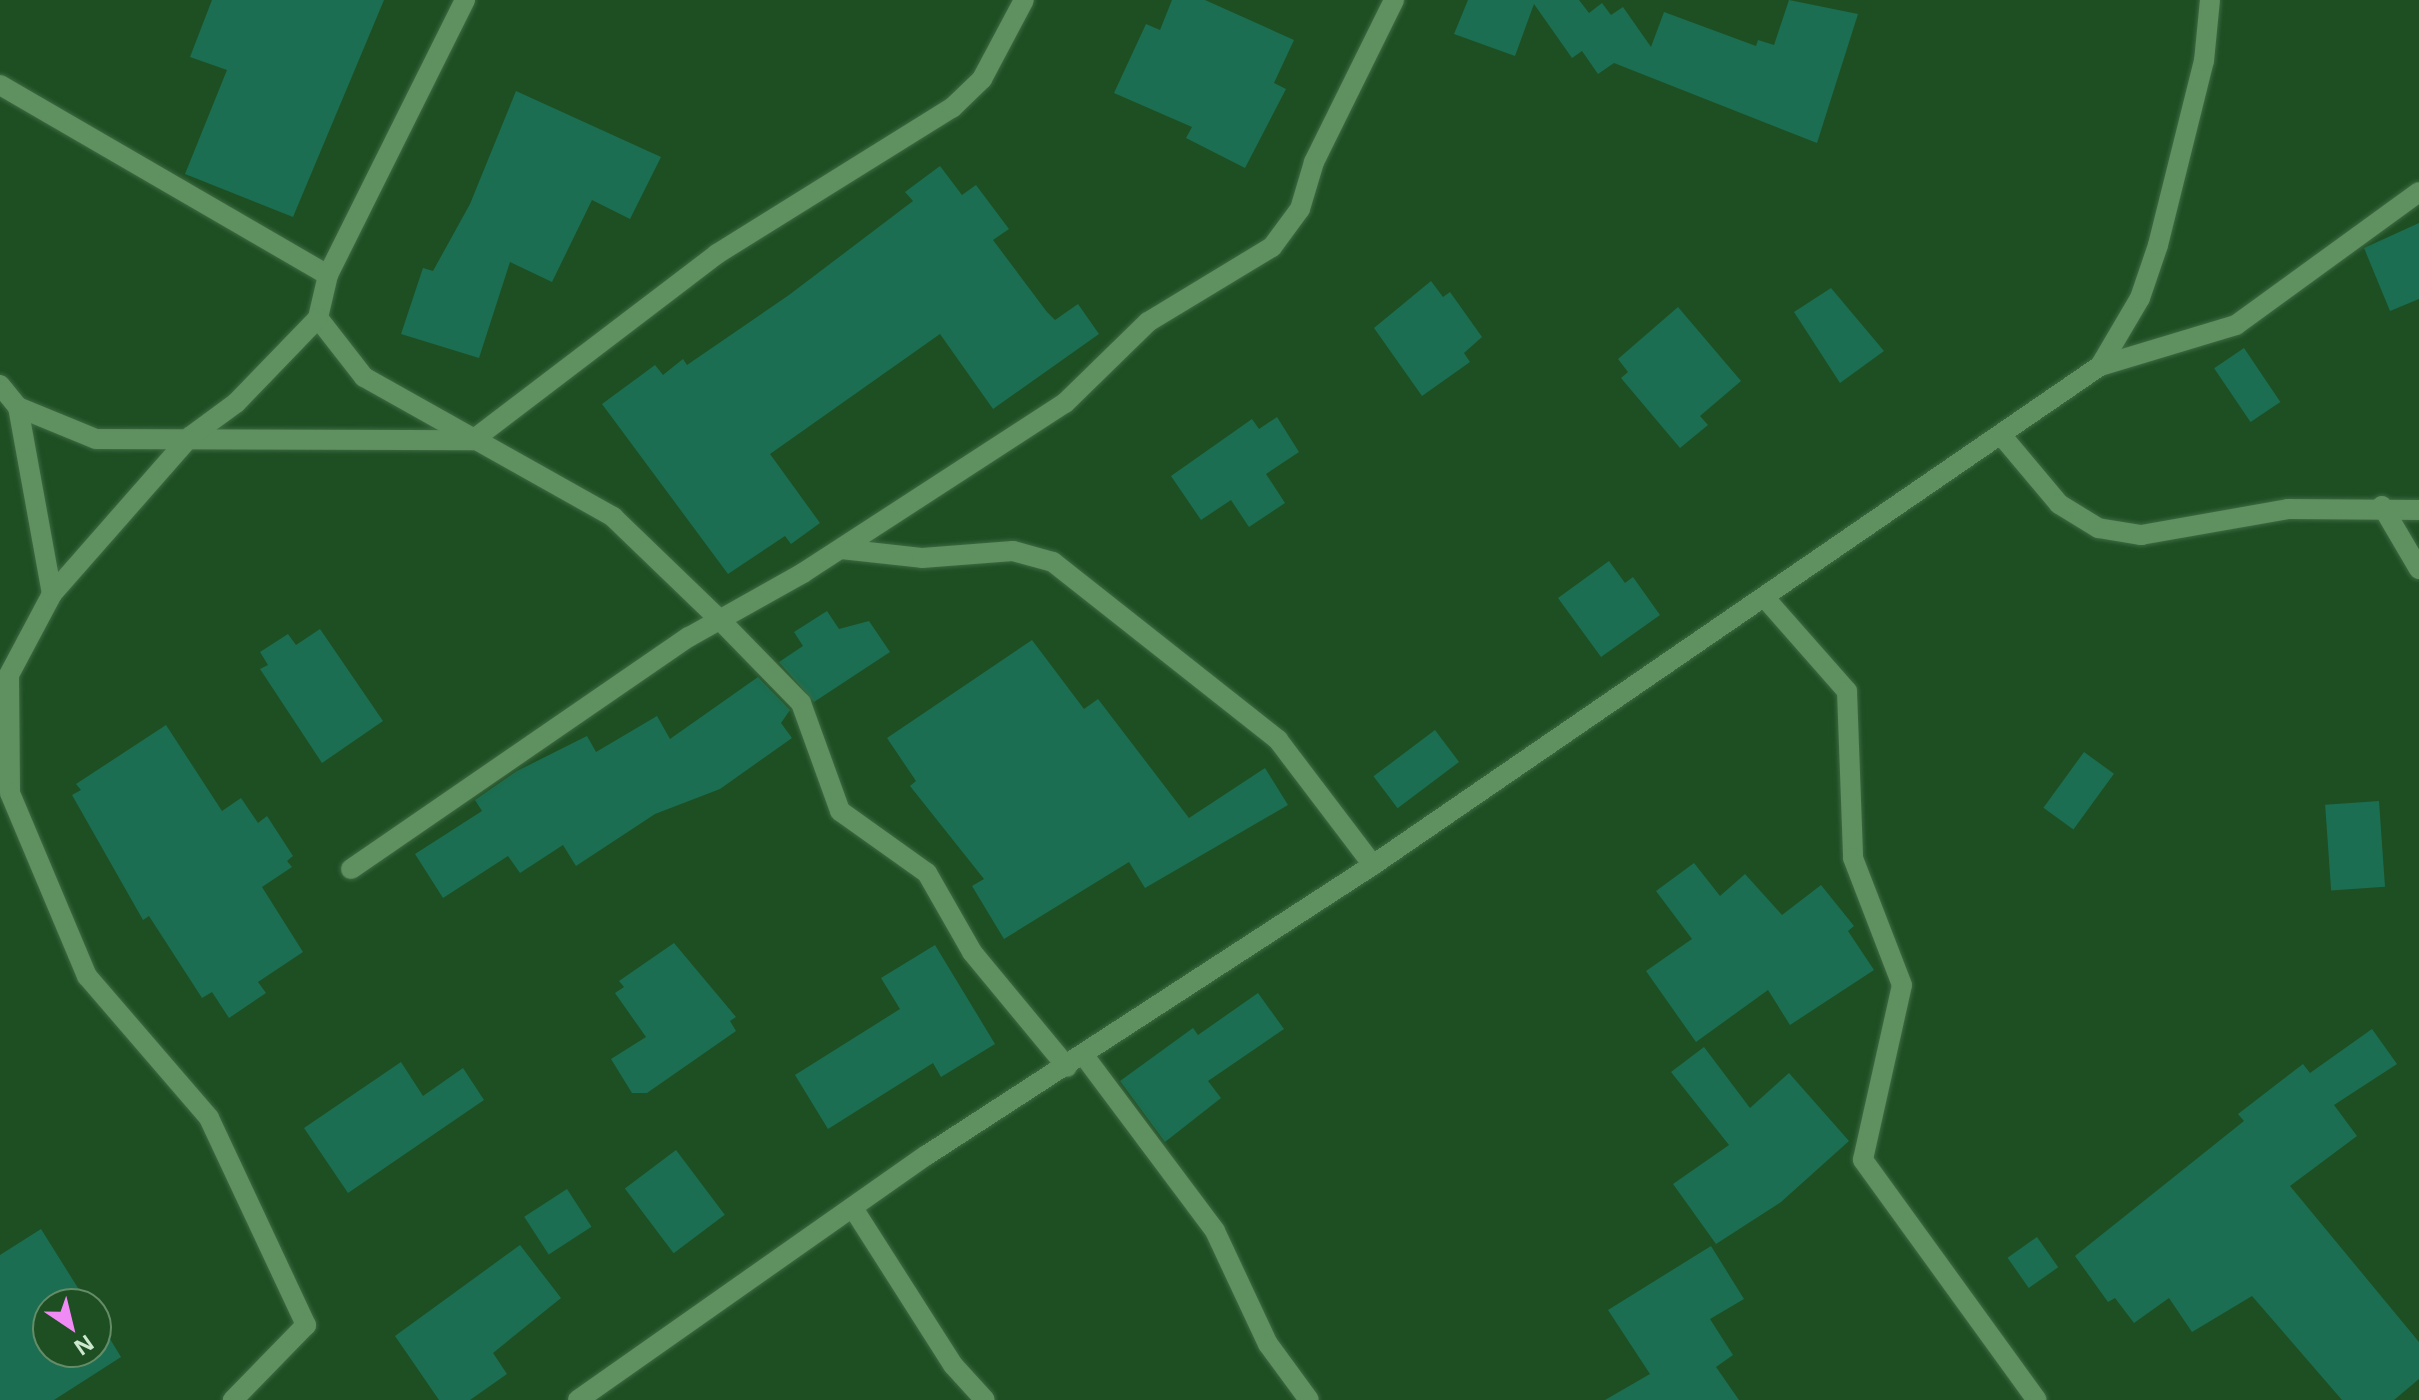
<!DOCTYPE html>
<style>
body{margin:0}
#map{position:relative;width:2419px;height:1400px;overflow:hidden;background:#1e4f23;font-family:"Noto Sans",sans-serif}
div>[style]{position:absolute}
.building>*{inset:0;background:#1b6e51;transform-origin:0 0}
.roads{filter:drop-shadow(0 0 2px #3e6a43) drop-shadow(0 0 2px #3e6a43)}
.minor>*{height:20px;margin:-10px;padding:0 10px;transform-origin:10px;border-radius:10px;background:#5e9060}
span{translate:-50% -50%;white-space:nowrap;text-align:center;line-height:1.15;-webkit-text-stroke:6px #1e4f23;paint-order:stroke}
.north{position:absolute;left:32px;top:1288px;width:80px;height:80px;box-sizing:border-box;background:#1e4f23;border:2px solid #648c67;border-radius:50%;rotate:145deg;font-size:22px;font-weight:700;line-height:32px;text-align:center;color:#cde8ce}
.north::after{content:'';display:block;margin:auto;width:28px;height:36px;background:#f08bf5;clip-path:polygon(50% 0,100% 100%,50% 72%,0 100%)}
</style>
<div id="map">
<div class="building">
<div style="clip-path:polygon(212px 0,384px 0,293px 217px,185px 174px,227px 70px,190px 57px)"></div>
<div style="clip-path:polygon(1172px 0,1205px 0,1294px 40px,1274px 83px,1286px 89px,1245px 168px,1186px 138px,1192px 127px,1114px 93px,1146px 24px,1160px 30px)"></div>
<div style="clip-path:polygon(1468px 0,1579px 0,1589px 13px,1602px 3px,1611px 15px,1623px 7px,1651px 47px,1664px 12px,1756px 46px,1758px 40px,1774px 45px,1789px 0,1858px 14px,1817px 143px,1614px 63px,1598px 74px,1582px 51px,1572px 58px,1534px 4px,1515px 56px,1454px 34px)"></div>
<div style="clip-path:polygon(516px 91px,661px 157px,630px 219px,592px 200px,552px 282px,510px 262px,479px 358px,401px 334px,423px 268px,433px 271px,470px 204px)"></div>
<div style="clip-path:polygon(940px 166px,962px 195px,976px 185px,1009px 229px,993px 240px,1047px 312px,1055px 320px,1078px 304px,1099px 334px,993px 409px,940px 334px,770px 454px,820px 523px,791px 544px,785px 536px,728px 574px,602px 404px,655px 365px,663px 375px,683px 359px,687px 365px,789px 295px,913px 201px,905px 192px)"></div>
<div style="clip-path:polygon(2419px 223px,2419px 299px,2390px 311px,2364px 248px)"></div>
<div style="clip-path:polygon(1431px 281px,1443px 297px,1450px 292px,1482px 337px,1464px 353px,1470px 362px,1422px 396px,1374px 328px)"></div>
<div style="clip-path:polygon(1831px 288px,1884px 351px,1840px 383px,1794px 312px)"></div>
<div style="clip-path:polygon(1678px 307px,1741px 381px,1700px 416px,1708px 425px,1680px 448px,1621px 378px,1628px 372px,1618px 359px)"></div>
<div style="left:2244px;top:348px;width:65px;height:36px;rotate:56deg"></div>
<div style="clip-path:polygon(1277px 417px,1299px 452px,1266px 474px,1285px 503px,1249px 527px,1231px 500px,1201px 520px,1171px 476px,1252px 419px,1259px 429px)"></div>
<div style="clip-path:polygon(1609px 561px,1625px 583px,1633px 577px,1660px 615px,1601px 657px,1558px 598px)"></div>
<div style="clip-path:polygon(827px 611px,839px 629px,869px 621px,890px 652px,814px 702px,779px 662px,803px 646px,794px 632px)"></div>
<div style="clip-path:polygon(320px 629px,383px 721px,322px 763px,260px 669px,268px 665px,260px 652px,288px 634px,296px 645px)"></div>
<div style="clip-path:polygon(1032px 640px,1084px 709px,1098px 699px,1189px 818px,1265px 768px,1288px 805px,1145px 888px,1129px 862px,1004px 939px,972px 886px,984px 879px,910px 786px,916px 781px,887px 738px)"></div>
<div style="clip-path:polygon(758px 677px,790px 710px,781px 723px,792px 738px,720px 789px,655px 814px,576px 866px,563px 845px,520px 873px,508px 856px,443px 898px,415px 854px,482px 811px,475px 800px,517px 771px,587px 736px,596px 752px,657px 716px,670px 739px)"></div>
<div style="clip-path:polygon(166px 725px,222px 811px,241px 798px,258px 823px,267px 816px,293px 856px,287px 861px,292px 867px,262px 887px,303px 952px,258px 982px,266px 993px,229px 1018px,212px 992px,202px 998px,149px 916px,143px 920px,72px 795px,81px 790px,76px 784px)"></div>
<div style="left:1435px;top:730px;width:40px;height:77px;rotate:53deg"></div>
<div style="left:2084px;top:752px;width:37px;height:69px;rotate:36deg"></div>
<div style="left:2379px;top:801px;width:86px;height:54px;rotate:86deg"></div>
<div style="clip-path:polygon(1694px 863px,1720px 896px,1745px 874px,1782px 915px,1821px 885px,1854px 926px,1848px 931px,1874px 970px,1790px 1025px,1768px 990px,1696px 1042px,1646px 971px,1692px 939px,1656px 891px)"></div>
<div style="clip-path:polygon(674px 943px,736px 1017px,730px 1021px,736px 1031px,647px 1093px,632px 1093px,611px 1059px,646px 1037px,615px 993px,624px 987px,619px 981px)"></div>
<div style="clip-path:polygon(935px 945px,995px 1044px,941px 1077px,933px 1063px,828px 1129px,795px 1075px,900px 1009px,881px 978px)"></div>
<div style="clip-path:polygon(1258px 993px,1284px 1029px,1208px 1081px,1221px 1098px,1165px 1142px,1120px 1081px,1193px 1028px,1198px 1035px)"></div>
<div style="clip-path:polygon(2372px 1029px,2397px 1064px,2334px 1105px,2357px 1136px,2290px 1186px,2419px 1342px,2419px 1379px,2394px 1400px,2342px 1400px,2252px 1296px,2192px 1332px,2169px 1298px,2134px 1323px,2115px 1298px,2108px 1302px,2075px 1256px,2244px 1121px,2238px 1114px,2303px 1064px,2310px 1073px)"></div>
<div style="clip-path:polygon(1704px 1047px,1750px 1108px,1789px 1073px,1849px 1141px,1781px 1202px,1716px 1244px,1673px 1184px,1729px 1145px,1671px 1072px)"></div>
<div style="clip-path:polygon(401px 1062px,423px 1096px,463px 1068px,484px 1100px,348px 1193px,304px 1128px)"></div>
<div style="left:676px;top:1150px;width:81px;height:64px;rotate:53deg"></div>
<div style="left:567px;top:1189px;width:45px;height:51px;rotate:57deg"></div>
<div style="clip-path:polygon(41px 1229px,88px 1304px,48px 1304px,48px 1352px,96px 1352px,96px 1316px,121px 1357px,54px 1400px,0 1400px,0 1255px)"></div>
<div style="left:2037px;top:1237px;width:37px;height:36px;rotate:55deg"></div>
<div style="clip-path:polygon(520px 1245px,561px 1298px,493px 1353px,507px 1374px,470px 1400px,439px 1400px,395px 1336px)"></div>
<div style="clip-path:polygon(1711px 1246px,1744px 1299px,1710px 1319px,1733px 1355px,1716px 1367px,1739px 1400px,1605px 1400px,1650px 1374px,1608px 1310px)"></div>
</div>
<div class="roads">
<div class="minor">
<div style="left:465px;top:0;width:307px;rotate:116.5deg"></div>
<div style="left:328px;top:275px;width:44px;rotate:103.1deg"></div>
<div style="left:318px;top:318px;width:75px;rotate:52.1deg"></div>
<div style="left:364px;top:377px;width:286px;rotate:29.3deg"></div>
<div style="left:613px;top:517px;width:146px;rotate:43.9deg"></div>
<div style="left:718px;top:618px;width:119px;rotate:45.7deg"></div>
<div style="left:801px;top:703px;width:115px;rotate:70.1deg"></div>
<div style="left:840px;top:811px;width:107px;rotate:35.5deg"></div>
<div style="left:927px;top:873px;width:91px;rotate:60.3deg"></div>
<div style="left:972px;top:952px;width:149px;rotate:50.4deg"></div>
<div style="left:0;top:85px;width:379px;rotate:30.1deg"></div>
<div style="left:2100px;top:366px;width:79px;rotate:-59.5deg"></div>
<div style="left:2140px;top:298px;width:56px;rotate:-71.2deg"></div>
<div style="left:2158px;top:245px;width:190px;rotate:-76deg"></div>
<div style="left:2204px;top:61px;width:61px;rotate:-84.4deg"></div>
<div style="left:0;top:385px;width:28px;rotate:51deg"></div>
<div style="left:18px;top:407px;width:190px;rotate:79.7deg"></div>
<div style="left:52px;top:594px;width:92px;rotate:118deg"></div>
<div style="left:9px;top:675px;width:118px;rotate:89.5deg"></div>
<div style="left:10px;top:793px;width:199px;rotate:67.2deg"></div>
<div style="left:87px;top:976px;width:187px;rotate:49.3deg"></div>
<div style="left:209px;top:1118px;width:229px;rotate:64.9deg"></div>
<div style="left:306px;top:1325px;width:105px;rotate:134.2deg"></div>
<div style="left:18px;top:407px;width:84px;rotate:22.3deg"></div>
<div style="left:96px;top:439px;width:377px;rotate:0.2deg"></div>
<div style="left:473px;top:440px;width:307px;rotate:-37.3deg"></div>
<div style="left:717px;top:254px;width:277px;rotate:-31.9deg"></div>
<div style="left:952px;top:108px;width:42px;rotate:-44deg"></div>
<div style="left:982px;top:79px;width:89px;rotate:-62deg"></div>
<div style="left:2002px;top:436px;width:89px;rotate:50deg"></div>
<div style="left:2059px;top:504px;width:46px;rotate:31.6deg"></div>
<div style="left:2098px;top:528px;width:44px;rotate:9.2deg"></div>
<div style="left:2141px;top:535px;width:149px;rotate:-10deg"></div>
<div style="left:2288px;top:509px;width:131px;rotate:0.4deg"></div>
<div style="left:2382px;top:506px;width:73px;rotate:59.6deg"></div>
<div style="left:841px;top:549px;width:81px;rotate:6.3deg"></div>
<div style="left:922px;top:558px;width:91px;rotate:-4.4deg"></div>
<div style="left:1013px;top:551px;width:41px;rotate:15.4deg"></div>
<div style="left:1053px;top:562px;width:287px;rotate:38.3deg"></div>
<div style="left:1278px;top:740px;width:157px;rotate:52.8deg"></div>
<div style="left:52px;top:594px;width:210px;rotate:-48.7deg"></div>
<div style="left:191px;top:436px;width:56px;rotate:-36.3deg"></div>
<div style="left:236px;top:403px;width:118px;rotate:-46deg"></div>
<div style="left:1765px;top:598px;width:124px;rotate:48.6deg"></div>
<div style="left:1847px;top:691px;width:167px;rotate:87.9deg"></div>
<div style="left:1853px;top:858px;width:136px;rotate:68.9deg"></div>
<div style="left:1902px;top:985px;width:179px;rotate:102.6deg"></div>
<div style="left:1863px;top:1160px;width:296px;rotate:54.1deg"></div>
<div style="left:351px;top:869px;width:410px;rotate:-34.5deg"></div>
<div style="left:689px;top:637px;width:131px;rotate:-29.3deg"></div>
<div style="left:803px;top:573px;width:312px;rotate:-33deg"></div>
<div style="left:1065px;top:403px;width:116px;rotate:-44.3deg"></div>
<div style="left:1148px;top:322px;width:145px;rotate:-31.2deg"></div>
<div style="left:1272px;top:247px;width:47px;rotate:-53.6deg"></div>
<div style="left:1300px;top:209px;width:49px;rotate:-73.4deg"></div>
<div style="left:1314px;top:162px;width:181px;rotate:-63.7deg"></div>
<div style="left:1085px;top:1057px;width:217px;rotate:53.2deg"></div>
<div style="left:1215px;top:1231px;width:125px;rotate:64.9deg"></div>
<div style="left:1268px;top:1344px;width:69px;rotate:53.8deg"></div>
<div style="left:853px;top:1208px;width:186px;rotate:57.5deg"></div>
<div style="left:953px;top:1365px;width:47px;rotate:47.6deg"></div>
<div style="left:578px;top:1400px;width:426px;rotate:-35.1deg"></div>
<div style="left:927px;top:1155px;width:532px;rotate:-33.03deg"></div>
<div style="left:1373px;top:865px;width:882px;rotate:-34.47deg"></div>
<div style="left:2100px;top:366px;width:142px;rotate:-16.8deg"></div>
<div style="left:2236px;top:325px;width:226px;rotate:-36deg"></div>
</div>
</div>
<div class="north">N</div>
</div>
